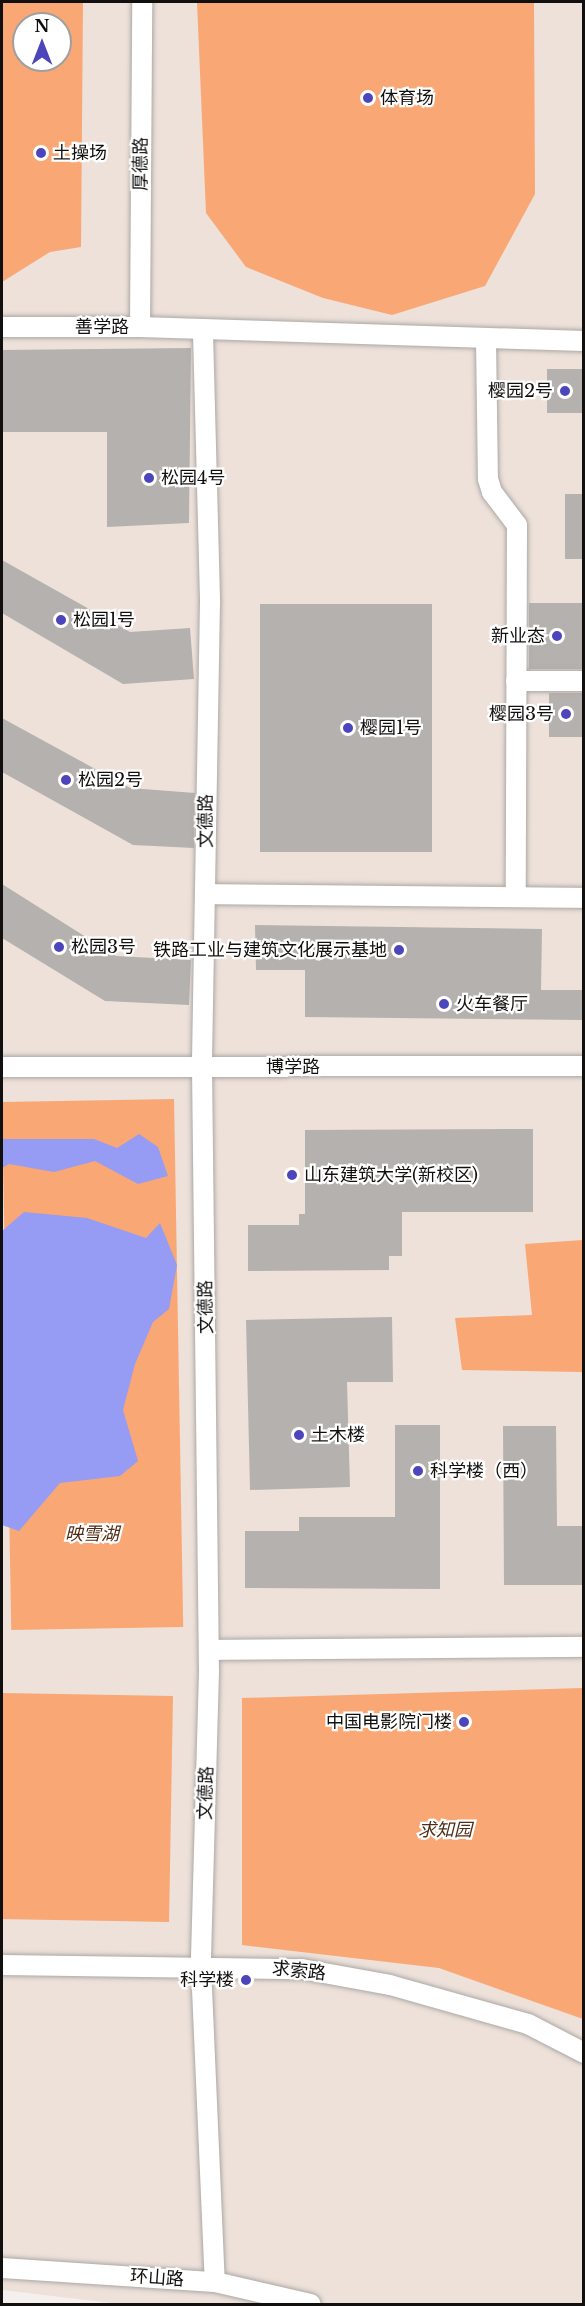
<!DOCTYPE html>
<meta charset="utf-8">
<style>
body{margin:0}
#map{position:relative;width:585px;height:2306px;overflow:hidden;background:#f5f0ed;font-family:"Libre Baskerville","Noto Sans SC",serif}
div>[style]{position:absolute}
.built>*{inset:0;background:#ede1da}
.green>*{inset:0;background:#f9a774;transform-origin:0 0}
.water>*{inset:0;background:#969bf3}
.building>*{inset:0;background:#b5b1ae;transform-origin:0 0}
.roads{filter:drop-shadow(0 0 2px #aca8a5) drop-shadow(0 0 2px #aca8a5)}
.minor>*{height:20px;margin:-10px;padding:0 10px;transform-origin:10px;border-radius:10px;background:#fff}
.dots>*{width:16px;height:16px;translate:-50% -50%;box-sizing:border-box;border:3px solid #fff;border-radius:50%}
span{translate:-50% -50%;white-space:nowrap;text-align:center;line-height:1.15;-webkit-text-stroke:4.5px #fff;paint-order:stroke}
.poi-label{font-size:18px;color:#12100f}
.left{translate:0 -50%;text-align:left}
.right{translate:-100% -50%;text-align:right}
.street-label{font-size:18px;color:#12100f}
.park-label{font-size:18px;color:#4f2c15;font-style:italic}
.frame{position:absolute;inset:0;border:3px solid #12100f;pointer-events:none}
.north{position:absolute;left:12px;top:12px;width:60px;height:60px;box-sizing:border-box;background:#fff;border:2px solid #a09f9f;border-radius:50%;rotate:0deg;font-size:16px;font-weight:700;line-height:24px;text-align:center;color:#12100f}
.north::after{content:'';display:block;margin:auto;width:21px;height:27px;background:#4d45bb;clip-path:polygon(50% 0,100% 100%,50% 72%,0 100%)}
</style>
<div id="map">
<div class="built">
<div style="clip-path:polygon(evenodd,2px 2px,583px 2px,583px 2304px,120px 2304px,2px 2290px,2px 2px,24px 24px,60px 24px,60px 60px,24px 60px,24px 24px)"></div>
</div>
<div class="green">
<div style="clip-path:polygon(evenodd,2px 2px,83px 2px,81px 247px,50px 252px,2px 282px,2px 2px,24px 24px,60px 24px,60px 60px,24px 60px,24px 24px)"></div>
<div style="clip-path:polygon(197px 2px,534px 2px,535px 194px,485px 286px,392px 315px,323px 298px,246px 267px,206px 213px)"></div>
<div style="left:174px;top:1099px;width:528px;height:172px;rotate:89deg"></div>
<div style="clip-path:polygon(583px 1240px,583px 1372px,462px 1370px,455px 1318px,532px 1315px,525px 1244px)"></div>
<div style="clip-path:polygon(583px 1688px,583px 2019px,439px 1968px,242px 1945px,242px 1698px)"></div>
<div style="left:2px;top:1693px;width:171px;height:226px;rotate:1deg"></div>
</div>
<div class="water">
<div style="clip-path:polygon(139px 1134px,158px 1147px,168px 1176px,138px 1184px,95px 1161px,54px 1172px,9px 1164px,2px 1168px,2px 1139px,94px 1139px,117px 1148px)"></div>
<div style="clip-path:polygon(24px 1212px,87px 1218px,146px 1238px,160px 1223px,177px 1265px,169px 1309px,153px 1322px,135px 1364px,123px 1410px,138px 1461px,120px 1476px,60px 1483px,19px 1531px,2px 1525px,2px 1231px)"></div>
</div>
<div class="building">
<div style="clip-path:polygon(191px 348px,189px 523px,107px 527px,107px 432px,2px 432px,2px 350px)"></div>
<div style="left:584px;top:369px;width:44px;height:37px;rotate:90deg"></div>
<div style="left:584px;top:494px;width:65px;height:19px;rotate:90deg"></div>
<div style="clip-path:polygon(2px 560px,130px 632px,190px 628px,194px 679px,123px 684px,2px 613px)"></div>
<div style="left:529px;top:603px;width:55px;height:66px"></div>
<div style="left:260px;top:604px;width:172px;height:248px"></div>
<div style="left:549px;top:693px;width:35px;height:44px"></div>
<div style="clip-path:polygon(2px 718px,130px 788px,195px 793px,194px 848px,133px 845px,2px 772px)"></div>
<div style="clip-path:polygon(2px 884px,116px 956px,191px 960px,189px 1005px,105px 1001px,2px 938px)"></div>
<div style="clip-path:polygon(255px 925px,542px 929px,541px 990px,584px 990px,584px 1020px,305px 1017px,305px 970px,256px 970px)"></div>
<div style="clip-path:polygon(533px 1129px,533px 1212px,402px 1212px,402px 1256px,389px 1256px,389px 1270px,248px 1271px,248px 1225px,299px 1225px,299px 1214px,305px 1214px,305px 1130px)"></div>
<div style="clip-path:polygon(392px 1317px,393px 1382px,347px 1382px,350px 1487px,250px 1490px,246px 1320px)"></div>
<div style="clip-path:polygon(395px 1425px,440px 1425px,440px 1589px,245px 1588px,245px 1531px,299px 1531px,299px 1517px,395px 1517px)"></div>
<div style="clip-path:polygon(503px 1426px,556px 1426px,557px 1526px,584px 1526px,584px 1585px,504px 1585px)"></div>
</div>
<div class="roads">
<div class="minor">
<div style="left:2px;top:327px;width:138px"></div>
<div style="left:140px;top:327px;width:444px;rotate:1.8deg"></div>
<div style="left:140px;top:327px;width:325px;rotate:-89.6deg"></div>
<div style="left:203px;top:332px;width:270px;rotate:88.5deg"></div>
<div style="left:210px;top:602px;width:465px;rotate:91deg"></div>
<div style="left:202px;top:1067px;width:604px;rotate:89.34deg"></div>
<div style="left:209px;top:1671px;width:295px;rotate:91.6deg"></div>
<div style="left:201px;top:1966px;width:316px;rotate:87.5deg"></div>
<div style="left:486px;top:340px;width:139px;rotate:89.2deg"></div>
<div style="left:488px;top:479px;width:14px;rotate:73deg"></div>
<div style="left:492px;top:492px;width:41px;rotate:52.9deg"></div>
<div style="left:517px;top:525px;width:372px;rotate:90.2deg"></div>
<div style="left:516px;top:681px;width:68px"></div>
<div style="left:205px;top:894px;width:379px;rotate:0.6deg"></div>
<div style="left:2px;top:1067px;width:582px;rotate:-0.1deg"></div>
<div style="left:209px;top:1650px;width:375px;rotate:-0.5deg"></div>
<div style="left:2px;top:1965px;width:300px;rotate:0.8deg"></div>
<div style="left:302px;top:1969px;width:89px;rotate:10.3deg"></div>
<div style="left:390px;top:1985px;width:143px;rotate:15.8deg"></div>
<div style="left:528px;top:2024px;width:63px;rotate:27.4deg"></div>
<div style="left:2px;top:2268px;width:213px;rotate:3.8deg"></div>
<div style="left:215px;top:2282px;width:98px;rotate:12.9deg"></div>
</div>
</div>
<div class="dots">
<div style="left:368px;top:98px;background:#4d45bb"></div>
<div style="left:41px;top:153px;background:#4d45bb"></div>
<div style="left:565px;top:391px;background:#4d45bb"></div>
<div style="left:149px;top:478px;background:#4d45bb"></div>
<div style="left:61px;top:620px;background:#4d45bb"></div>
<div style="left:557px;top:636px;background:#4d45bb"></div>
<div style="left:566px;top:714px;background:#4d45bb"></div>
<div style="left:348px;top:728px;background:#4d45bb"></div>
<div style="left:66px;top:780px;background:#4d45bb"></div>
<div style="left:59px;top:947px;background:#4d45bb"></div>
<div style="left:399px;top:950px;background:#4d45bb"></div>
<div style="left:444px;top:1004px;background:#4d45bb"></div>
<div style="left:292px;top:1175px;background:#4d45bb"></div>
<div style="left:299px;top:1435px;background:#4d45bb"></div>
<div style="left:418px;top:1471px;background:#4d45bb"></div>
<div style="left:464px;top:1722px;background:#4d45bb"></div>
<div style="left:246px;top:1980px;background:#4d45bb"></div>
</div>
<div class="poi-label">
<span class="left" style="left:380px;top:98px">体育场</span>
<span class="left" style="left:53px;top:153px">土操场</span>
<span class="right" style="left:553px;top:391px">樱园2号</span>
<span class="left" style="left:161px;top:478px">松园4号</span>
<span class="left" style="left:73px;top:620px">松园1号</span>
<span class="right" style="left:545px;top:636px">新业态</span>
<span class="right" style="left:554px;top:714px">樱园3号</span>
<span class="left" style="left:360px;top:728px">樱园1号</span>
<span class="left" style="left:78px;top:780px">松园2号</span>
<span class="left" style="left:71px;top:947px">松园3号</span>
<span class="right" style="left:387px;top:950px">铁路工业与建筑文化展示基地</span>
<span class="left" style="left:456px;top:1004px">火车餐厅</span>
<span class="left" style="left:304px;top:1175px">山东建筑大学(新校区)</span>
<span class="left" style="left:311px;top:1435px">土木楼</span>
<span class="left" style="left:430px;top:1471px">科学楼（西）</span>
<span class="right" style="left:452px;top:1722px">中国电影院门楼</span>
<span class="right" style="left:234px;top:1980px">科学楼</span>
</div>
<div class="street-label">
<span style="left:141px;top:164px;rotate:-90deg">厚德路</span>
<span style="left:102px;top:327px">善学路</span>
<span style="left:206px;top:821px;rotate:-90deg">文德路</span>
<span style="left:293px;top:1067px">博学路</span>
<span style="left:206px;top:1307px;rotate:-91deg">文德路</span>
<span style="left:206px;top:1793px;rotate:-88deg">文德路</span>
<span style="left:299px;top:1971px;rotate:6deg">求索路</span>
<span style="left:157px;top:2278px;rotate:4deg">环山路</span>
</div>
<div class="park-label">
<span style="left:92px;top:1534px">映雪湖</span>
<span style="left:445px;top:1830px">求知园</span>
</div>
<div class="frame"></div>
<div class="north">N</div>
</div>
